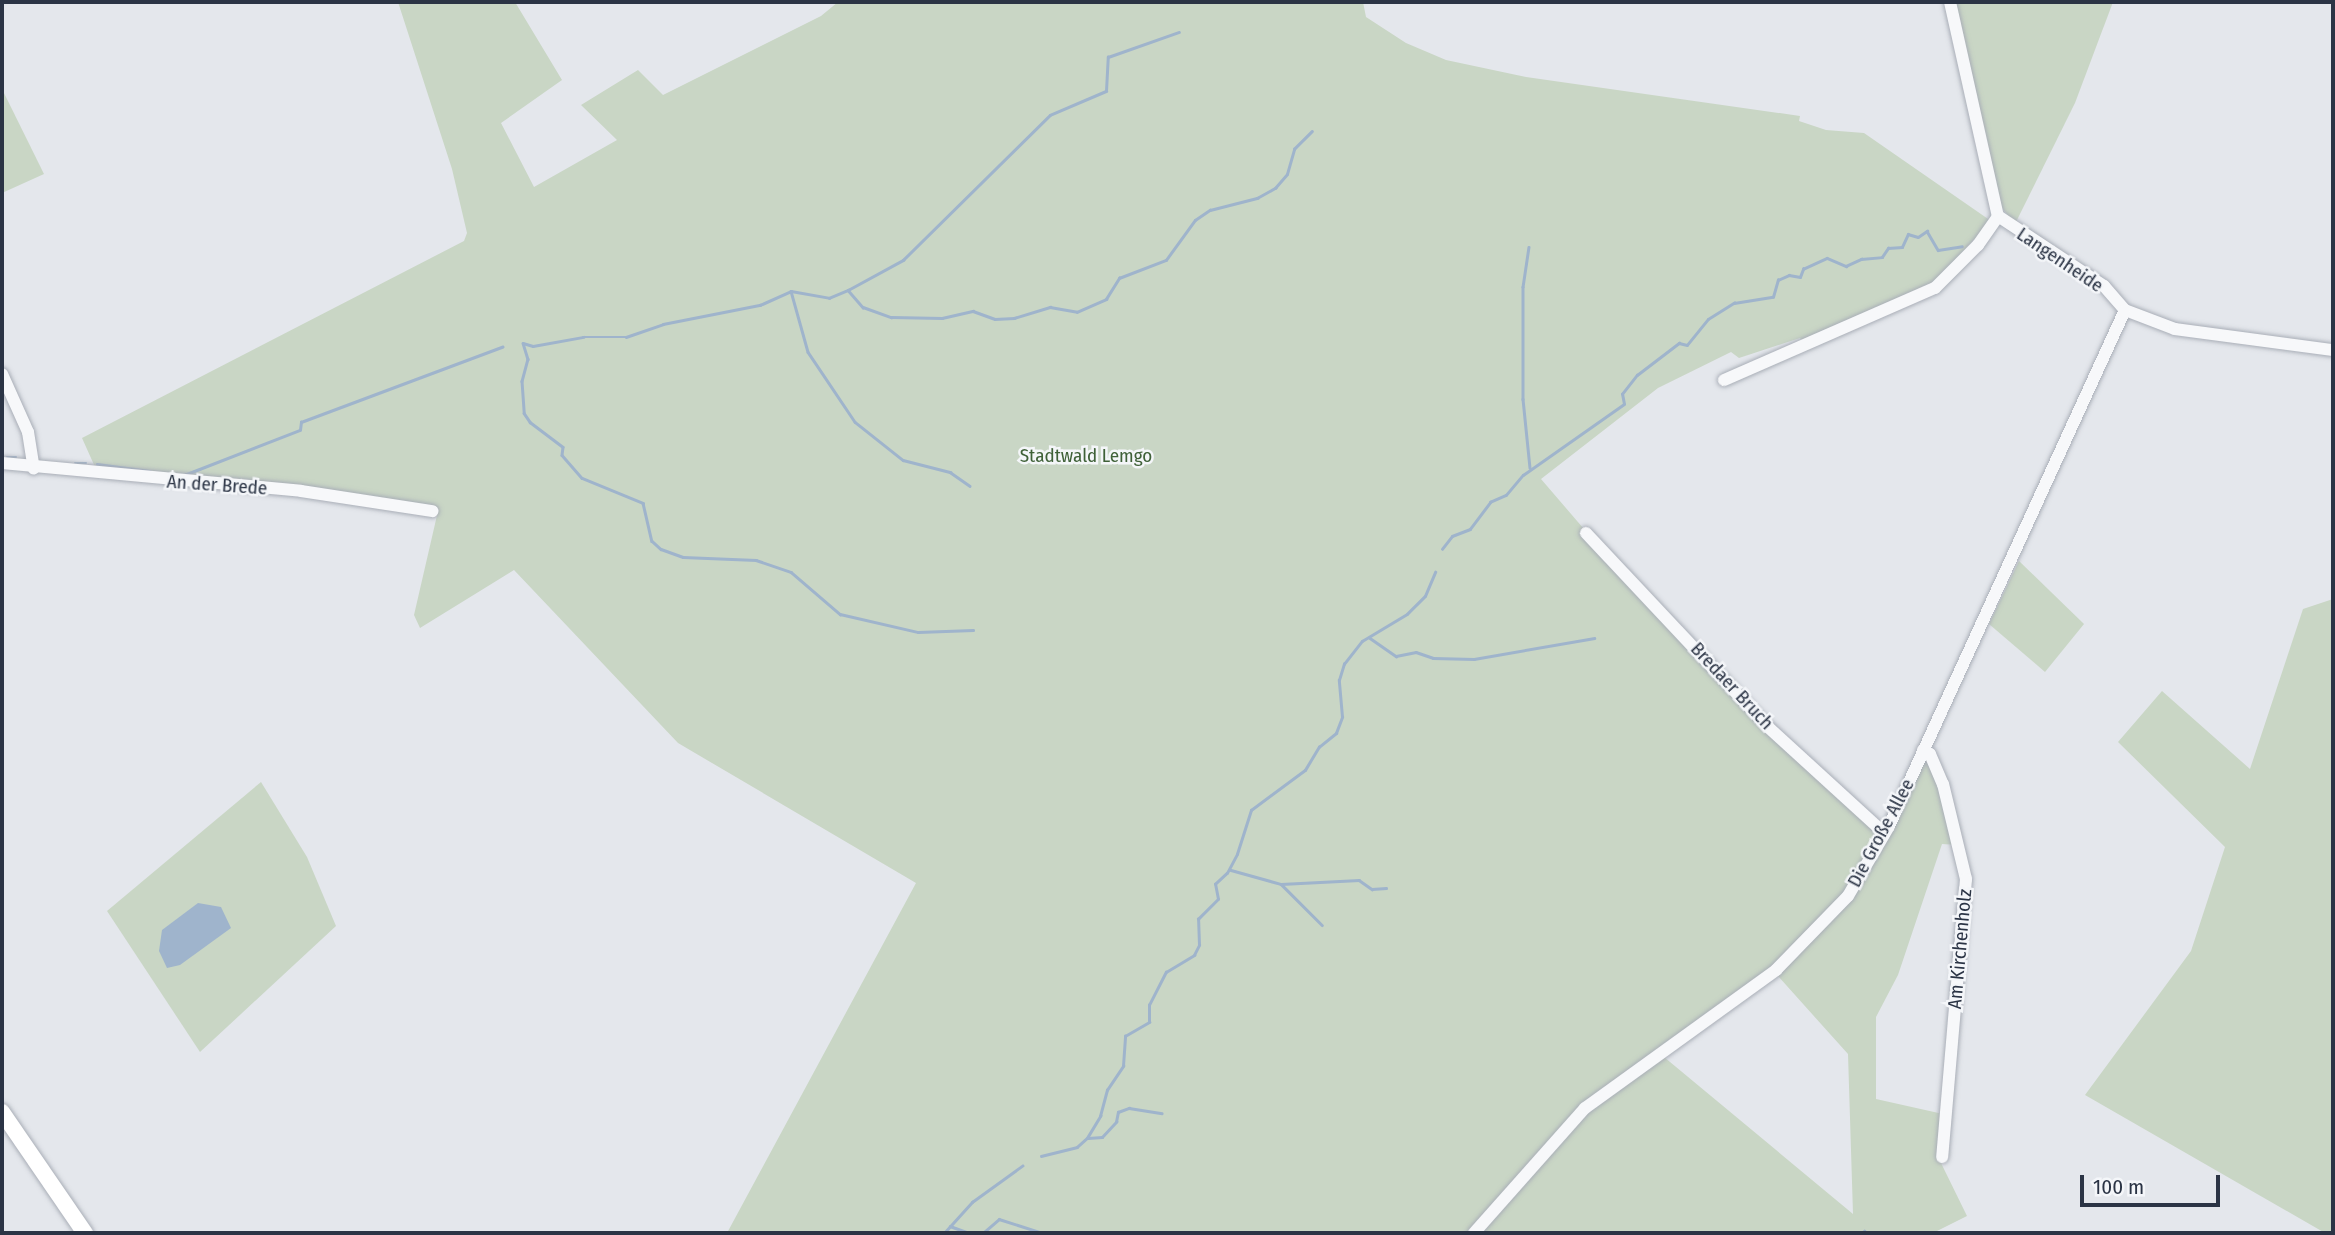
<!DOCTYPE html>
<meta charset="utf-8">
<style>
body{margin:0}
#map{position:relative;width:2335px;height:1235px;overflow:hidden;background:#e4e7ec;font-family:"Fira Sans Condensed",sans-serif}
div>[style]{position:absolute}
.green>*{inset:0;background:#c9d6c5}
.water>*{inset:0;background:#9fb4cc}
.stream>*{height:2.5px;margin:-1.25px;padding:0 1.25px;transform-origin:1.25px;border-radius:1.25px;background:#9fb4cc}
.roads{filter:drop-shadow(0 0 2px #a9aeb7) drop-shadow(0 0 2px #a9aeb7)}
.minor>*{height:12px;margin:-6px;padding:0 6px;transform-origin:6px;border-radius:6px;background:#f7f8fa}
.major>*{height:16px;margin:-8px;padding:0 8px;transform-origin:8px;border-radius:8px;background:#fff}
span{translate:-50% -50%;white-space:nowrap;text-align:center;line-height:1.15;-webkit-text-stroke:5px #f4f6f9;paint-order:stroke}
.street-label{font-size:19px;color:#2b3445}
.park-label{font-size:19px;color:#3f6138}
.frame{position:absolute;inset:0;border:4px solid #2b3445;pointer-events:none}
.scale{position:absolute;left:2080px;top:1175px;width:140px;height:32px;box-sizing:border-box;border:4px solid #2b3445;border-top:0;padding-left:9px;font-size:21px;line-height:24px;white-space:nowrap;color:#2b3445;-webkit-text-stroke:5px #f4f6f9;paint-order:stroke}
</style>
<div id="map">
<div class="green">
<div style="clip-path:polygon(398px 2px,515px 2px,562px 80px,501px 123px,534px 187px,617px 140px,581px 105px,638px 70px,663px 95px,821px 16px,838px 2px,1363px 2px,1366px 17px,1406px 43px,1446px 60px,1526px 77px,1800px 116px,1799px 121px,1826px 130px,1864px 133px,1991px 221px,1933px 284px,1804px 342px,1800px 338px,1739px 358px,1731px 352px,1658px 388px,1541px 479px,1669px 628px,1879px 835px,1845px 895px,1775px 966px,1664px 1057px,1853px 1214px,1848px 1054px,1777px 975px,1851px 901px,1924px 760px,1929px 760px,1958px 845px,1942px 844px,1898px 975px,1876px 1017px,1876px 1099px,1943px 1114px,1941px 1163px,1967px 1216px,1933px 1233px,727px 1233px,916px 883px,678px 743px,514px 570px,420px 628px,414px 615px,438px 511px,95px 467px,82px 438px,464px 241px,467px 233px,452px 169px)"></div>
<div style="clip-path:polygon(1954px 2px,2113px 2px,2075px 103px,2015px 224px,2002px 208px)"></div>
<div style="clip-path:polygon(2px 89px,44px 174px,2px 193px)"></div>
<div style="clip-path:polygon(2019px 561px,2084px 624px,2045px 672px,1989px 624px)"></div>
<div style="clip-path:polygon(2333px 599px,2333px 1233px,2325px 1233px,2085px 1095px,2191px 951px,2225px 847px,2118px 742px,2162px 691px,2250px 769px,2303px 609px)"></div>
<div style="clip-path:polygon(261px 782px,307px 857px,336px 926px,200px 1052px,107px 911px)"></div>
</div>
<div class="water">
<div style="clip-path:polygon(198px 903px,221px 907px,231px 928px,180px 965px,167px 968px,159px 951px,162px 930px)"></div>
</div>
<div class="stream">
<div style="left:1529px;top:247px;width:40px;rotate:98.5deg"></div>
<div style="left:1523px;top:287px;width:112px;rotate:90deg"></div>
<div style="left:1523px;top:399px;width:69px;rotate:84.2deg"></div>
<div style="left:848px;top:290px;width:23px;rotate:49deg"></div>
<div style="left:863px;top:307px;width:30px;rotate:20deg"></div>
<div style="left:891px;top:317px;width:51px;rotate:1.1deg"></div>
<div style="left:942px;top:318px;width:32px;rotate:-13deg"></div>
<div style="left:973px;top:311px;width:23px;rotate:20deg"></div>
<div style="left:995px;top:319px;width:19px;rotate:-3deg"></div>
<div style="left:1014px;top:318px;width:38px;rotate:-17deg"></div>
<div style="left:1050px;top:307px;width:27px;rotate:10deg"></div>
<div style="left:1077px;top:312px;width:32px;rotate:-24deg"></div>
<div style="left:1106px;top:299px;width:25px;rotate:-58deg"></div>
<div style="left:1119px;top:278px;width:50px;rotate:-21deg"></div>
<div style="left:1166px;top:260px;width:49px;rotate:-54.1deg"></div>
<div style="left:1195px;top:220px;width:18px;rotate:-34deg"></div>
<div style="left:1210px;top:210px;width:49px;rotate:-14.3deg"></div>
<div style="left:1257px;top:198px;width:21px;rotate:-29deg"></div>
<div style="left:1275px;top:188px;width:18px;rotate:-49deg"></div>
<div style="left:1287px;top:174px;width:26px;rotate:-74deg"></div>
<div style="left:1294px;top:149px;width:25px;rotate:-45deg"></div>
<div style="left:791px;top:291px;width:63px;rotate:74.4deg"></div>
<div style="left:808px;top:352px;width:84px;rotate:56.1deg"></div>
<div style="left:855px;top:422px;width:61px;rotate:38.4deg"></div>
<div style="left:903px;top:460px;width:49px;rotate:14.3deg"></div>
<div style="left:950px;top:472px;width:24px;rotate:35deg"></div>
<div style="left:523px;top:343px;width:10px;rotate:17deg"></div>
<div style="left:533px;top:346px;width:51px;rotate:-10.2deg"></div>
<div style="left:583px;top:337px;width:43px"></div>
<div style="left:626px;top:337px;width:39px;rotate:-19deg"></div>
<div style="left:663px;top:324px;width:99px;rotate:-11.1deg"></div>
<div style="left:760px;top:305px;width:34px;rotate:-24deg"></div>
<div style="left:791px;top:291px;width:39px;rotate:10deg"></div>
<div style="left:829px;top:298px;width:21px;rotate:-23deg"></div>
<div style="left:848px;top:290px;width:63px;rotate:-28.6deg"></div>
<div style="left:903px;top:260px;width:206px;rotate:-44.6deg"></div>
<div style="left:1050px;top:115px;width:61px;rotate:-23.2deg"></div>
<div style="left:1106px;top:91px;width:34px;rotate:-87deg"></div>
<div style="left:1108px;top:57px;width:75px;rotate:-19.4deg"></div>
<div style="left:523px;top:343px;width:17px;rotate:73deg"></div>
<div style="left:528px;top:359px;width:23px;rotate:105deg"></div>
<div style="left:522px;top:381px;width:32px;rotate:86deg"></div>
<div style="left:524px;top:413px;width:11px;rotate:56deg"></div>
<div style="left:530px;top:422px;width:41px;rotate:37.1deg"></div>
<div style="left:563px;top:447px;width:8px;rotate:97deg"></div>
<div style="left:562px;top:455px;width:30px;rotate:49deg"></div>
<div style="left:582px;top:478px;width:66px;rotate:22.3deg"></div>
<div style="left:643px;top:503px;width:39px;rotate:77deg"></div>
<div style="left:652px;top:541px;width:12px;rotate:42deg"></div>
<div style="left:661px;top:549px;width:23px;rotate:20deg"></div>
<div style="left:683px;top:557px;width:73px;rotate:2.4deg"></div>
<div style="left:756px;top:560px;width:37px;rotate:19deg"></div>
<div style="left:791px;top:572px;width:65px;rotate:40.6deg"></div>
<div style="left:840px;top:614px;width:80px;rotate:13deg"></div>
<div style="left:918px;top:632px;width:55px;rotate:-2.1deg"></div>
<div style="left:7px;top:457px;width:9px"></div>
<div style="left:75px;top:463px;width:11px"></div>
<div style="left:97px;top:464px;width:53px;rotate:7.5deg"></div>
<div style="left:184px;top:475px;width:124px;rotate:-21.2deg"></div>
<div style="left:300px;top:430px;width:8px;rotate:-83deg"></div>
<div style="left:301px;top:422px;width:215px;rotate:-20.5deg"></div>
<div style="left:1442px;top:549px;width:16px;rotate:-52deg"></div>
<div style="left:1452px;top:536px;width:19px;rotate:-21deg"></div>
<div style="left:1470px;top:529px;width:34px;rotate:-53deg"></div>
<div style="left:1490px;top:502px;width:17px;rotate:-24deg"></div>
<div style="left:1506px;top:495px;width:26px;rotate:-50deg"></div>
<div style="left:1523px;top:475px;width:123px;rotate:-35.1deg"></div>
<div style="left:1624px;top:404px;width:10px;rotate:-101deg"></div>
<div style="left:1622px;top:394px;width:24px;rotate:-52deg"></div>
<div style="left:1637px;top:375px;width:53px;rotate:-37.3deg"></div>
<div style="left:1679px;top:343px;width:8px;rotate:14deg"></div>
<div style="left:1687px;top:345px;width:33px;rotate:-51deg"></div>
<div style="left:1708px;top:319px;width:31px;rotate:-32deg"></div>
<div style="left:1734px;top:303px;width:39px;rotate:-9deg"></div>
<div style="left:1773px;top:297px;width:18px;rotate:-74deg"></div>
<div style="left:1778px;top:280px;width:12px;rotate:-24deg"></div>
<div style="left:1789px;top:275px;width:11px;rotate:10deg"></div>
<div style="left:1800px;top:277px;width:9px;rotate:-69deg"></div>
<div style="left:1803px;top:269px;width:26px;rotate:-25deg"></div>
<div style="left:1827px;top:258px;width:21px;rotate:23deg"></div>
<div style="left:1846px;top:266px;width:17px;rotate:-25deg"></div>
<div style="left:1861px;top:259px;width:21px;rotate:-5deg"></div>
<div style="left:1882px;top:257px;width:11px;rotate:-56deg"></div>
<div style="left:1888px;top:248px;width:14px;rotate:-4deg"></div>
<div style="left:1902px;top:247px;width:14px;rotate:-65deg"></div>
<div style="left:1908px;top:234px;width:10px;rotate:17deg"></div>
<div style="left:1918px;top:237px;width:11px;rotate:-34deg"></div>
<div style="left:1927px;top:231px;width:22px;rotate:60deg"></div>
<div style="left:1938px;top:250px;width:24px;rotate:-9deg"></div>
<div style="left:1370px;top:638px;width:32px;rotate:35deg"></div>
<div style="left:1396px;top:656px;width:20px;rotate:-11deg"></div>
<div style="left:1416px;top:652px;width:18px;rotate:19deg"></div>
<div style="left:1433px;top:658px;width:41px;rotate:1.4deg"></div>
<div style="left:1474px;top:659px;width:122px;rotate:-9.9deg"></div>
<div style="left:1231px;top:870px;width:52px;rotate:15.6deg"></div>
<div style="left:1281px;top:884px;width:78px;rotate:-2.9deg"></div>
<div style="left:1359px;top:880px;width:16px;rotate:35deg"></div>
<div style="left:1372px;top:889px;width:14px;rotate:-4deg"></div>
<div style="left:1281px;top:884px;width:58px;rotate:45deg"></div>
<div style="left:1088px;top:1138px;width:14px;rotate:-4deg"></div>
<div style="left:1102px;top:1137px;width:21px;rotate:-47deg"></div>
<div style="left:1116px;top:1122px;width:10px;rotate:-79deg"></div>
<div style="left:1118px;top:1112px;width:12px;rotate:-20deg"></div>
<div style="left:1129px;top:1108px;width:33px;rotate:9deg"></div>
<div style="left:1041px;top:1156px;width:37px;rotate:-14deg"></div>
<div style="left:1077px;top:1147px;width:13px;rotate:-42deg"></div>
<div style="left:1087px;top:1138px;width:26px;rotate:-59deg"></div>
<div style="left:1100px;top:1116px;width:27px;rotate:-75deg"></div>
<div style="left:1107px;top:1090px;width:29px;rotate:-56deg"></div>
<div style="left:1123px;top:1066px;width:30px;rotate:-86deg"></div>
<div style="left:1125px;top:1036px;width:28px;rotate:-30deg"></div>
<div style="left:1149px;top:1022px;width:17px;rotate:-90deg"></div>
<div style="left:1149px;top:1005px;width:37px;rotate:-63deg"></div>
<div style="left:1166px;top:972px;width:33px;rotate:-31deg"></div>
<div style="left:1194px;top:955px;width:11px;rotate:-63deg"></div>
<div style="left:1199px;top:945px;width:26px;rotate:-92deg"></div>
<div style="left:1198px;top:919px;width:28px;rotate:-45deg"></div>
<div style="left:1218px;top:899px;width:15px;rotate:-101deg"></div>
<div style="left:1215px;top:884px;width:16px;rotate:-43deg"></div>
<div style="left:1227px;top:873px;width:21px;rotate:-62deg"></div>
<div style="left:1237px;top:854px;width:46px;rotate:-72.3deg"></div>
<div style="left:1251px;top:810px;width:67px;rotate:-36.5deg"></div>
<div style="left:1305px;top:770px;width:27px;rotate:-59deg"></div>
<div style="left:1319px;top:747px;width:22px;rotate:-39deg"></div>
<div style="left:1336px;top:733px;width:17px;rotate:-69deg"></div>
<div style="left:1342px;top:717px;width:37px;rotate:-95deg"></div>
<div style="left:1339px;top:680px;width:17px;rotate:-73deg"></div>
<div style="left:1344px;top:664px;width:29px;rotate:-52deg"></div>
<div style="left:1362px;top:641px;width:52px;rotate:-31deg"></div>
<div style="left:1407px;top:614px;width:25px;rotate:-45deg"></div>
<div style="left:1425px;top:596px;width:26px;rotate:-67deg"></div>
<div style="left:950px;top:1226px;width:20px;rotate:20deg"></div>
<div style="left:944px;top:1233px;width:42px;rotate:-47.9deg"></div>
<div style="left:972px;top:1202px;width:62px;rotate:-35.8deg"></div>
<div style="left:983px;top:1233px;width:21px;rotate:-41deg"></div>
<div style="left:999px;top:1219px;width:46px;rotate:17.7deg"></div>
<div style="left:1862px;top:1233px;width:3px;rotate:-45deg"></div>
</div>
<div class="roads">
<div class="minor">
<div style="left:1950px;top:2px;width:219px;rotate:77.4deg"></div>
<div style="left:1998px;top:216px;width:127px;rotate:33.4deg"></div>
<div style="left:2104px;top:286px;width:32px;rotate:49deg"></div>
<div style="left:2125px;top:310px;width:53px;rotate:20.8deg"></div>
<div style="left:2175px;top:329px;width:159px;rotate:7.6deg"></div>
<div style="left:2px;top:374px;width:64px;rotate:65.9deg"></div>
<div style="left:28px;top:432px;width:37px;rotate:81deg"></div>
<div style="left:1724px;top:380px;width:230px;rotate:-23.6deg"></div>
<div style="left:1935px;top:288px;width:61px;rotate:-45deg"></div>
<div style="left:1978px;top:245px;width:35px;rotate:-55deg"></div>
<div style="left:2px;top:463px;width:300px;rotate:5.3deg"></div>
<div style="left:301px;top:491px;width:133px;rotate:8.7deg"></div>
<div style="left:1586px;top:533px;width:266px;rotate:46.8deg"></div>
<div style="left:1768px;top:727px;width:157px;rotate:42.4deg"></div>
<div style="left:1923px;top:750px;width:8px;rotate:30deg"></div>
<div style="left:1930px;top:754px;width:33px;rotate:67deg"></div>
<div style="left:1943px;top:784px;width:98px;rotate:76.4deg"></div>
<div style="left:1966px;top:879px;width:279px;rotate:94.9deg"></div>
<div style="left:1474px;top:1233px;width:167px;rotate:-48.4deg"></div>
<div style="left:1585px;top:1108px;width:236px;rotate:-35.8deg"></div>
<div style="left:1776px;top:970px;width:103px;rotate:-45.8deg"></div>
<div style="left:1848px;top:896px;width:81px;rotate:-59.6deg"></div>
<div style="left:1889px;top:826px;width:567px;rotate:-65.42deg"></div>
</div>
<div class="major">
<div style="left:2px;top:1112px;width:147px;rotate:55.6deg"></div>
</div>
</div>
<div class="street-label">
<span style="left:2060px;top:260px;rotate:34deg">Langenheide</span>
<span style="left:217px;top:485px;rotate:4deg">An der Brede</span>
<span style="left:1732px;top:686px;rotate:47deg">Bredaer Bruch</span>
<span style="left:1881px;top:833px;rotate:-62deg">Die Große Allee</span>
<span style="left:1960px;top:949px;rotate:-85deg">Am Kirchenholz</span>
</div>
<div class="park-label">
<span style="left:1086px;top:456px">Stadtwald Lemgo</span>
</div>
<div class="frame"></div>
<div class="scale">100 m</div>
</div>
